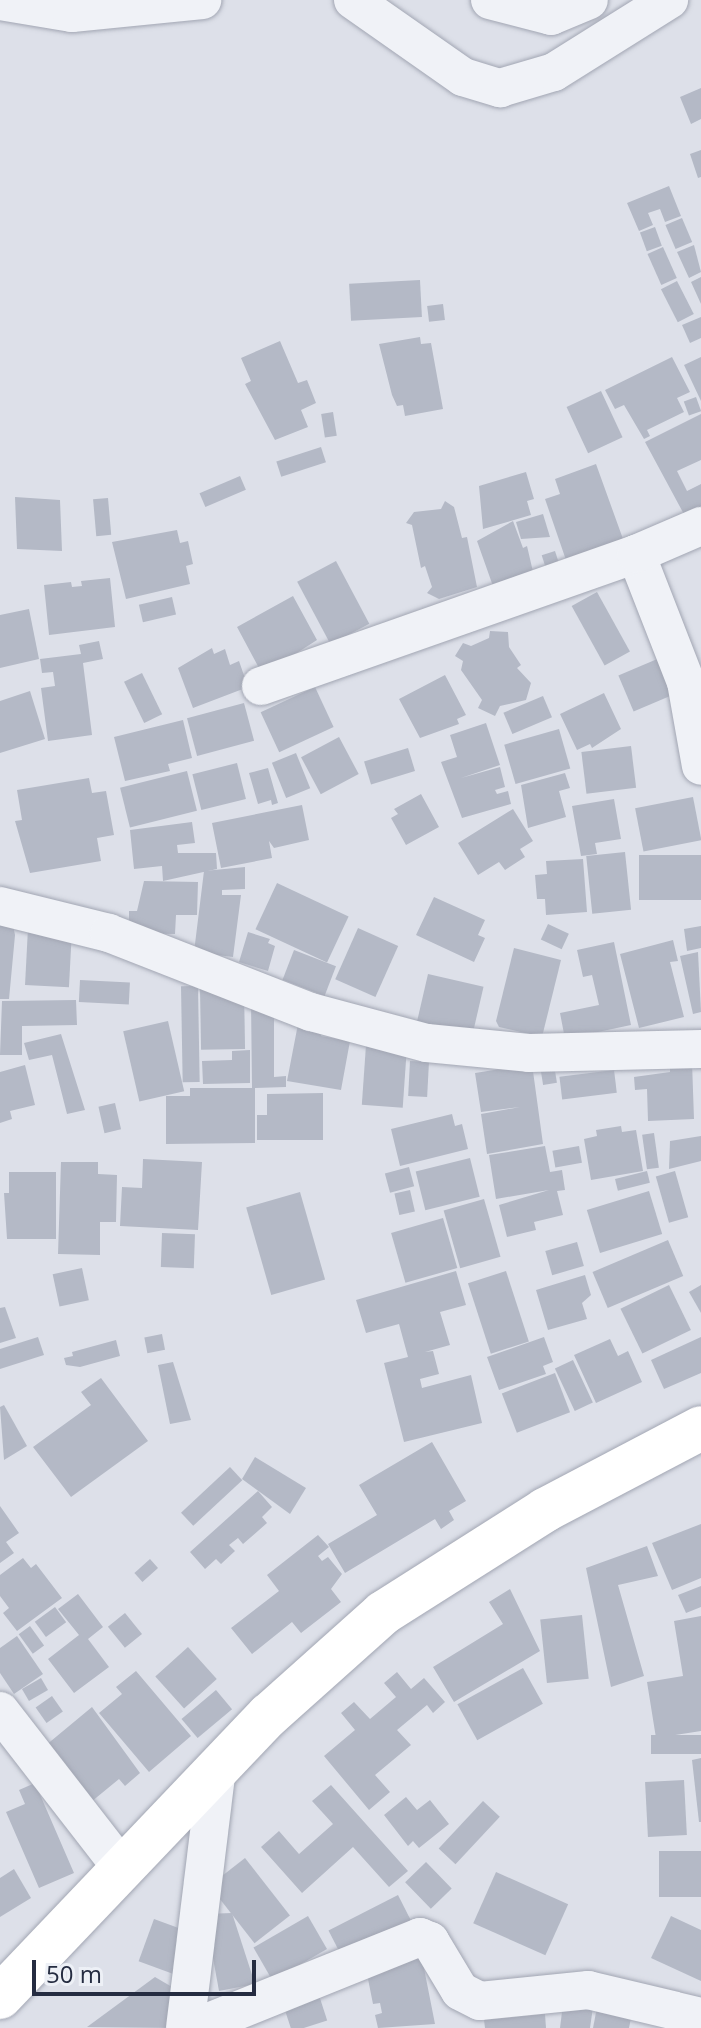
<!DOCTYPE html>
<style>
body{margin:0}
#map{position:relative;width:701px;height:2028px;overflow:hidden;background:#dde0e9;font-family:"Open Sans",sans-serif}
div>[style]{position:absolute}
.building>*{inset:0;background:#b4b9c6;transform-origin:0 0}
.roads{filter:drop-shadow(0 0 2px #a2a6b3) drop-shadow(0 0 2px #a2a6b3)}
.minor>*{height:38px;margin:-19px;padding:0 19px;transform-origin:19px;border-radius:19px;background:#f0f2f7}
.major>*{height:44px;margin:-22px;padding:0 22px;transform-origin:22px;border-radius:22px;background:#fff}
span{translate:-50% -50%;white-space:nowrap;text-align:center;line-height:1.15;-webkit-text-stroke:7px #edf0f6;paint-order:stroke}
.scale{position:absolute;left:32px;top:1960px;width:224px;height:36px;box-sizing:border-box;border:4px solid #252c41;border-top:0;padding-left:10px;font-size:24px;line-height:28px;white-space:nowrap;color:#252c41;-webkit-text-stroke:6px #edf0f6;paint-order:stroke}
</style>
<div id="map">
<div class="building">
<div style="clip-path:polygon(701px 88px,701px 119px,691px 124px,680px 97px)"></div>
<div style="clip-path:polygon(701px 150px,701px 177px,698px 178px,690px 154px)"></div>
<div style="clip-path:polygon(669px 186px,681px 216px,665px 222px,660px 209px,648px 213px,653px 225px,639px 231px,627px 203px)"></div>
<div style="left:682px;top:218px;width:26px;height:18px;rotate:67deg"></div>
<div style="left:655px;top:227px;width:20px;height:16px;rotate:70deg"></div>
<div style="clip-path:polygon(694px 245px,701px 272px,689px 278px,677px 252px)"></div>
<div style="left:663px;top:247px;width:34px;height:17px;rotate:66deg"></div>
<div style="clip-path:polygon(701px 277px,701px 304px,691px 282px)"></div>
<div style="left:420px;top:280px;width:37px;height:71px;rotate:87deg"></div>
<div style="left:677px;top:281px;width:37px;height:18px;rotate:63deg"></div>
<div style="left:443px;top:304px;width:16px;height:16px;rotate:83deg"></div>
<div style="clip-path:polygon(701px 317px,701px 338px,690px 343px,682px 325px)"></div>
<div style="clip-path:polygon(420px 337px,421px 344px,431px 343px,443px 409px,405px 416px,403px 405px,397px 406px,392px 395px,379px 344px)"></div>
<div style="clip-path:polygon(280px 341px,298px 383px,307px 380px,316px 403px,301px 410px,308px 427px,275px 440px,245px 384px,251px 381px,241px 358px)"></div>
<div style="clip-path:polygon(672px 357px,690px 392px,677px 398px,684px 412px,647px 430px,650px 436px,644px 439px,624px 405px,615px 409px,605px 390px)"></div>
<div style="clip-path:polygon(701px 357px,701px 401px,684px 365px)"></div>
<div style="left:601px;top:391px;width:51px;height:38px;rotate:65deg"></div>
<div style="left:696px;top:397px;width:15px;height:13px;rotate:70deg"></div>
<div style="left:333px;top:412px;width:24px;height:12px;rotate:81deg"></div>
<div style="clip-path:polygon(701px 414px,701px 460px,677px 471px,687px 491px,701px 484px,701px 511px,686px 518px,645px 442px)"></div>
<div style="left:321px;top:447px;width:16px;height:47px;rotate:72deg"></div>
<div style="clip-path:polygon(596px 464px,623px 539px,567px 563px,545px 499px,560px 494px,555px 479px)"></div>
<div style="clip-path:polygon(526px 472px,534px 499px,527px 501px,531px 515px,483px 529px,479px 486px)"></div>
<div style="left:240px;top:476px;width:15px;height:44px;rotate:67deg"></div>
<div style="clip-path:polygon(15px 497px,60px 500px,62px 551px,17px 549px)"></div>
<div style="left:108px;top:498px;width:37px;height:15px;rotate:85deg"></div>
<div style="clip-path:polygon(445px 501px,454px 507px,462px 538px,467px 537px,477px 587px,439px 599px,427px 593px,432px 587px,425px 566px,421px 568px,412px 525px,406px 523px,414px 512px,441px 509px)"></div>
<div style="clip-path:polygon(543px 514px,550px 537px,521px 539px,516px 522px)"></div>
<div style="clip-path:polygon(513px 521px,523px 548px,527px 546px,534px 576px,494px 589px,477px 541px)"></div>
<div style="clip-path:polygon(177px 530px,180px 543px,188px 541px,193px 564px,186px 566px,190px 584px,126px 599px,112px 542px)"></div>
<div style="left:555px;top:551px;width:20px;height:14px;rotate:72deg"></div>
<div style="left:336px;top:561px;width:71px;height:44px;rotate:62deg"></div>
<div style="clip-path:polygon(110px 578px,115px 627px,49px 635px,44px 585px,71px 582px,72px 587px,82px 586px,81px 581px)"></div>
<div style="left:597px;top:592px;width:68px;height:29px;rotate:61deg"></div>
<div style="clip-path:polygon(293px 596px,317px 640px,275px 667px,272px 662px,259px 668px,237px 627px)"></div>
<div style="left:172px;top:597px;width:18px;height:34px;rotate:77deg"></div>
<div style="clip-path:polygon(29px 609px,39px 659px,0 668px,0 615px)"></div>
<div style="clip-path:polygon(490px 631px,508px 632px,509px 647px,521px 665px,517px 668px,531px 683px,526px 700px,500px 706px,495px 716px,478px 708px,482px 700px,461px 670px,463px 661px,455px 656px,463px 643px,471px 646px,489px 638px)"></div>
<div style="clip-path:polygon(99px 641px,103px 659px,83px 663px,92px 735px,48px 741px,41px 688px,55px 686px,53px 672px,42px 673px,40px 659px,81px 654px,79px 645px)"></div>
<div style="clip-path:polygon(212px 648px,214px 654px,225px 649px,230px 665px,239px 661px,248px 687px,193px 708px,178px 668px)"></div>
<div style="left:669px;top:654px;width:39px;height:55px;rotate:67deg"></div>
<div style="left:142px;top:673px;width:46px;height:20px;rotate:64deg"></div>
<div style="clip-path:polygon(445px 675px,466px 715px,457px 719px,459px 724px,420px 738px,399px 699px)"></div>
<div style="left:315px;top:687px;width:44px;height:60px;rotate:65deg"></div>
<div style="clip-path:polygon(30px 691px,45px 739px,0 753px,0 701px)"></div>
<div style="clip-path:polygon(604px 693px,621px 729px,592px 748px,590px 744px,577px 750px,560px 714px)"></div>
<div style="left:543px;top:696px;width:23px;height:43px;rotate:67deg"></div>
<div style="left:244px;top:703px;width:39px;height:59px;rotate:75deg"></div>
<div style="clip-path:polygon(183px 720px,192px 758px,168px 764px,170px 771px,125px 781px,114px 737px)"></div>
<div style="clip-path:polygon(486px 723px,500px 765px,461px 778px,500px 767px,505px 787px,495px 790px,497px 794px,508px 791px,511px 804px,462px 818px,441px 762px,457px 757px,450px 735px)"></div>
<div style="left:559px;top:729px;width:41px;height:57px;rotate:74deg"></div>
<div style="left:339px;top:737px;width:42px;height:43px;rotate:62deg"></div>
<div style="left:631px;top:746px;width:42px;height:50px;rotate:83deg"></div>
<div style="left:408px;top:748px;width:24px;height:46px;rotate:73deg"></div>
<div style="left:296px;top:753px;width:38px;height:26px;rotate:68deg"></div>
<div style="left:237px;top:763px;width:37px;height:46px;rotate:76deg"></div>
<div style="clip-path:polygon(268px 768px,278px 803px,272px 805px,271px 800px,258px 804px,249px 773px)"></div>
<div style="left:187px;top:771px;width:41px;height:69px;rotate:76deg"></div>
<div style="clip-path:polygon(565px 773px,570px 788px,559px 791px,566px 817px,528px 828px,521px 785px)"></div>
<div style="clip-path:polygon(89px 778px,92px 793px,106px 791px,114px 835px,97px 838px,101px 861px,30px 873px,15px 821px,22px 820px,17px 790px)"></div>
<div style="clip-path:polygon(421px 794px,439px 827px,406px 845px,391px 818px,398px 814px,394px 809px)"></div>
<div style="left:693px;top:797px;width:44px;height:59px;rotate:79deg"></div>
<div style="clip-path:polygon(614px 799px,621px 839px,595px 843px,597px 854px,581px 856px,572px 806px)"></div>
<div style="clip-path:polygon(302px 805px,309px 840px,274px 848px,269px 841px,272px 858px,221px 868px,212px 823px)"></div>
<div style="clip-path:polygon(513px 809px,533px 841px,520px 849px,525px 857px,505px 870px,499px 862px,478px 875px,458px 843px)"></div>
<div style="clip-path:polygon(192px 822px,195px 843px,177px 845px,178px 853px,216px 853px,217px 869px,163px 881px,162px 866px,134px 869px,130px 830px)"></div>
<div style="left:625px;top:852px;width:58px;height:39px;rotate:84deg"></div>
<div style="left:701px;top:855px;width:45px;height:62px;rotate:90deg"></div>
<div style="clip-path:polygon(583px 859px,587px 912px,546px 915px,545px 899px,537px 899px,535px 875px,547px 874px,546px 861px)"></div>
<div style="clip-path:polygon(245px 867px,245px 889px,222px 890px,222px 895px,241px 895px,233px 957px,194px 952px,204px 871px)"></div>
<div style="clip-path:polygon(144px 881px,198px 882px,197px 915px,176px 915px,175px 934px,129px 933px,129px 911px,137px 911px)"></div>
<div style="left:277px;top:883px;width:79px;height:51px;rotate:25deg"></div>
<div style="clip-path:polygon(434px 897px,485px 920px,478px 935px,485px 938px,474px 962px,416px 935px)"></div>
<div style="clip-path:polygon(0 915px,11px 915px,15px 935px,9px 999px,0 999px)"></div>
<div style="left:548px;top:924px;width:23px;height:17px;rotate:25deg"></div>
<div style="clip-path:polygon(701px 926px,701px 948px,687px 951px,684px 929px)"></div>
<div style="left:28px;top:928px;width:44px;height:57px;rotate:3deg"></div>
<div style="left:358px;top:928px;width:44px;height:56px;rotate:24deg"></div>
<div style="clip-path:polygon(248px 932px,270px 939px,268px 943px,275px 946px,268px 971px,239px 962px)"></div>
<div style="clip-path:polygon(673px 940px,678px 961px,670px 962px,684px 1017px,639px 1028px,620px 954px)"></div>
<div style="clip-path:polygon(614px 942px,631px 1025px,565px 1039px,560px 1013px,599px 1005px,592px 975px,583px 977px,577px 950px)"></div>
<div style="clip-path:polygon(514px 948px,561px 960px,542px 1037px,499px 1027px,496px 1021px)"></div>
<div style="left:294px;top:950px;width:45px;height:32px;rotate:21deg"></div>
<div style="clip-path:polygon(698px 952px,701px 1012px,693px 1014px,680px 956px)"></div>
<div style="left:428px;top:974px;width:57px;height:49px;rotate:13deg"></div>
<div style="left:80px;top:980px;width:50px;height:22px;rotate:3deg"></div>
<div style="left:198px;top:986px;width:96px;height:17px;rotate:89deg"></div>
<div style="left:244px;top:988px;width:61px;height:44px;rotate:89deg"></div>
<div style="clip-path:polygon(76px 1000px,77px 1025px,22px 1026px,22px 1055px,0 1055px,2px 1001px)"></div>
<div style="clip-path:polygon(274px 1000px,274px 1077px,286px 1076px,286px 1087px,255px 1088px,255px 1143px,166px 1144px,166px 1096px,190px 1096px,190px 1088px,252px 1088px,251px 1001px)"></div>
<div style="left:168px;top:1021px;width:72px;height:46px;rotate:77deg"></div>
<div style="clip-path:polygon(298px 1024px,323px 1029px,321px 1036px,350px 1041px,341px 1090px,287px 1081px)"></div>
<div style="clip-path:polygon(61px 1034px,85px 1110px,67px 1114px,52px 1055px,29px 1060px,24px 1043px)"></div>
<div style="left:366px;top:1045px;width:41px;height:60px;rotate:4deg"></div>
<div style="clip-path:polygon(250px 1050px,250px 1083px,203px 1084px,202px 1061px,232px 1060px,232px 1051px)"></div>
<div style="left:553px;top:1058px;width:25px;height:14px;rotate:81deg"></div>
<div style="left:410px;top:1061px;width:19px;height:35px;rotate:3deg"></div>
<div style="clip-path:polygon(692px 1062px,694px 1119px,648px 1121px,647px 1089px,635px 1090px,634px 1077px,670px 1072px,670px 1063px)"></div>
<div style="clip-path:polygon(532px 1064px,543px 1144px,487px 1154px,481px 1114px,520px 1107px,481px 1112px,475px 1073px)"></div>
<div style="clip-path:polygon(25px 1065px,35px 1105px,10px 1111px,12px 1119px,0 1123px,0 1072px)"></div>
<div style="left:614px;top:1070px;width:23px;height:55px;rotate:83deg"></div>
<div style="clip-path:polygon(323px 1093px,323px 1140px,257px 1140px,257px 1115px,267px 1115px,267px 1094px)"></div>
<div style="left:115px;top:1103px;width:27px;height:17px;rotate:77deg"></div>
<div style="clip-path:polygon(452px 1114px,455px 1126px,462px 1124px,468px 1149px,400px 1166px,391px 1129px)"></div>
<div style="clip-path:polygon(621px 1126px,622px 1132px,636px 1130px,643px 1171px,591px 1180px,584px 1139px,597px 1136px,596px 1130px)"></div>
<div style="left:654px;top:1133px;width:35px;height:12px;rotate:82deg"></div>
<div style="clip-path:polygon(701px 1136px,701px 1161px,669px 1169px,670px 1141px)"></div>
<div style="clip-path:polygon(545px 1146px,550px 1172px,562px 1170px,565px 1190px,557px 1191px,563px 1215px,534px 1222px,536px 1230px,507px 1237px,499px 1205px,549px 1190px,496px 1199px,489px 1155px)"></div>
<div style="left:579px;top:1146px;width:17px;height:27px;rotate:80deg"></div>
<div style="left:470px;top:1158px;width:40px;height:56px;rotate:76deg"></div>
<div style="clip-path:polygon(143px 1159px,202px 1162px,198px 1230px,120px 1226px,122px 1187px,142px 1188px)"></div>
<div style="clip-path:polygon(61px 1162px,98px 1162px,98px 1174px,117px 1175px,116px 1222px,100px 1222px,100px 1255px,58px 1254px)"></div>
<div style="left:409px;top:1167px;width:20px;height:25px;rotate:75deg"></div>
<div style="left:647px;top:1171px;width:12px;height:33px;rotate:76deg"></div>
<div style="left:675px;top:1171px;width:48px;height:20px;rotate:74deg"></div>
<div style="clip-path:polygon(9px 1172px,56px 1172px,56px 1239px,7px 1239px,4px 1193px,9px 1193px)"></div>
<div style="left:410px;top:1190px;width:22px;height:16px;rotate:77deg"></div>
<div style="left:649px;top:1191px;width:45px;height:65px;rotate:73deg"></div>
<div style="left:300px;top:1192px;width:91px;height:56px;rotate:74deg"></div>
<div style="left:484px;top:1199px;width:60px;height:42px;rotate:74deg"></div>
<div style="left:443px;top:1218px;width:52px;height:54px;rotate:74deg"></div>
<div style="left:162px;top:1233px;width:33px;height:34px;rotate:2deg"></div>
<div style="left:668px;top:1240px;width:39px;height:82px;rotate:67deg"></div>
<div style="left:577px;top:1242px;width:25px;height:33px;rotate:74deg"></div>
<div style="left:82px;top:1268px;width:33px;height:30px;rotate:78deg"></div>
<div style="clip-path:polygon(456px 1271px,466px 1305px,440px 1312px,450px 1345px,425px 1352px,433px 1351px,439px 1374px,420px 1379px,422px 1388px,471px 1375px,482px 1423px,404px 1442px,384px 1363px,408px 1357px,399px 1324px,366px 1333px,356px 1300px)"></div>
<div style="left:506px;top:1271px;width:74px;height:40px;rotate:72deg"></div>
<div style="clip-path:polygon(585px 1275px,591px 1295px,582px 1303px,587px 1319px,548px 1330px,536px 1290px)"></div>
<div style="left:669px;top:1285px;width:50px;height:54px;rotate:64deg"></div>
<div style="clip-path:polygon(701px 1285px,701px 1313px,689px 1292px)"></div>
<div style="clip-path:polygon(5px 1307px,16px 1338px,0 1343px,0 1308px)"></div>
<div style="left:162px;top:1334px;width:16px;height:18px;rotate:79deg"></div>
<div style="clip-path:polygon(38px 1337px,44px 1355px,0 1369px,0 1349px)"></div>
<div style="clip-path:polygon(544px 1337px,553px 1362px,543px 1366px,546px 1374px,499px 1390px,487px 1357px)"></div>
<div style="clip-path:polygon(701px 1337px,701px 1373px,664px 1389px,651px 1360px)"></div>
<div style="clip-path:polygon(610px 1339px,618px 1356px,628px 1351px,642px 1382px,596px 1403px,574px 1355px)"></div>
<div style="clip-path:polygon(116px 1340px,120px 1356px,80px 1367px,66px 1365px,64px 1358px,73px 1356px,72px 1352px)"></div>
<div style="left:573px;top:1360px;width:47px;height:20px;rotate:65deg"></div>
<div style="clip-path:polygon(173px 1362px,191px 1420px,170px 1424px,158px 1365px)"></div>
<div style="left:555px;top:1373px;width:42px;height:57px;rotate:69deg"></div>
<div style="clip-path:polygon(101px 1378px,148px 1441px,71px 1497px,33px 1447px,91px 1405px,81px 1392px)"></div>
<div style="clip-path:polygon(4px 1405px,27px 1446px,4px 1460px,0 1407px)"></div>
<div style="clip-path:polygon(432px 1442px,466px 1501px,449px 1511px,454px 1520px,441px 1529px,435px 1519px,345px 1573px,328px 1544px,377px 1515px,359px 1485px)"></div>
<div style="clip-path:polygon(255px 1457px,306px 1488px,290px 1514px,242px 1479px)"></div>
<div style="left:230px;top:1467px;width:18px;height:67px;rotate:47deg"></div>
<div style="clip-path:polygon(258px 1491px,272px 1507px,262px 1517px,267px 1523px,243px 1544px,238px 1538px,229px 1545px,235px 1551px,221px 1564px,216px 1559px,205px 1569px,190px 1552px)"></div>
<div style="clip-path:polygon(0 1506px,19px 1533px,6px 1542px,14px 1553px,0 1563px)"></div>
<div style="clip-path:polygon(701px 1524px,701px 1578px,672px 1590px,652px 1543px)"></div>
<div style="clip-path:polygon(318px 1535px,329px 1547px,318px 1556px,322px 1561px,328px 1557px,342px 1574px,331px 1589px,341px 1602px,301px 1633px,292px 1622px,252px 1654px,231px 1628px,279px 1591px,267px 1575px)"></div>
<div style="clip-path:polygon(647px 1546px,658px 1576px,618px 1585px,644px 1676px,611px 1687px,586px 1568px)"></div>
<div style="clip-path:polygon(23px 1558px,31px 1568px,36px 1564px,62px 1598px,17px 1631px,3px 1613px,9px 1608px,0 1596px,0 1575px)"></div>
<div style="left:150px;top:1559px;width:12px;height:21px;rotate:48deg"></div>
<div style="clip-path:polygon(701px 1586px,701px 1607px,686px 1613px,678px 1595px)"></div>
<div style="clip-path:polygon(510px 1589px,540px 1651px,454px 1702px,433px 1667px,503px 1624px,489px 1602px)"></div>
<div style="clip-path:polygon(78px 1594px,103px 1627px,88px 1639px,109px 1667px,74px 1693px,48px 1659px,79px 1635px,58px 1609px)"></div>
<div style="left:55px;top:1607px;width:19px;height:25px;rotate:54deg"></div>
<div style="left:125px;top:1613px;width:27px;height:22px;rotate:51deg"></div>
<div style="left:582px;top:1615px;width:64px;height:42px;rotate:84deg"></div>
<div style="clip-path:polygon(701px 1616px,701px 1731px,656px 1738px,647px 1682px,683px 1676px,674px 1621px)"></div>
<div style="left:30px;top:1626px;width:24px;height:14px;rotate:54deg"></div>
<div style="clip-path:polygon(17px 1636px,43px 1674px,14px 1694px,0 1673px,0 1648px)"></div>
<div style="left:188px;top:1647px;width:43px;height:44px;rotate:48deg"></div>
<div style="left:523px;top:1668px;width:41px;height:75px;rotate:61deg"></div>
<div style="clip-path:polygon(136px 1671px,191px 1736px,149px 1772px,99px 1713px,122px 1694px,116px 1687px)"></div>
<div style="clip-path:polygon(397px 1672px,411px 1689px,424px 1678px,445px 1702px,433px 1713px,427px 1705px,397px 1730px,411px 1745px,375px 1775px,390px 1792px,369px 1810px,324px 1756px,355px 1730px,341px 1713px,354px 1702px,370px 1719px,396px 1697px,384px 1683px)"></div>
<div style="left:41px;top:1678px;width:14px;height:22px;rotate:60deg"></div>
<div style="left:216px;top:1690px;width:25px;height:45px;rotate:50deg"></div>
<div style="left:52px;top:1696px;width:19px;height:20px;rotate:55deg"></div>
<div style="clip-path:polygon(92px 1707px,140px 1773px,125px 1786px,119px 1779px,91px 1802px,45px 1746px)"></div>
<div style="left:701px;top:1735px;width:19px;height:50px;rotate:90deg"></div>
<div style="clip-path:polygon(701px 1758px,701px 1822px,699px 1822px,692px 1760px)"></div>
<div style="left:684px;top:1780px;width:55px;height:39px;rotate:87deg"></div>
<div style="clip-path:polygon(35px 1783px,74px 1873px,39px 1888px,6px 1812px,25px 1804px,19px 1790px)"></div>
<div style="clip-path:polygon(331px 1785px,408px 1871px,389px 1887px,353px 1847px,302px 1893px,261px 1847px,279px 1831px,299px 1854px,333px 1824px,312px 1801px)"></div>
<div style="clip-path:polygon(406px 1797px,417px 1810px,430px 1800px,449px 1824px,419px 1848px,413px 1841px,408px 1846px,384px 1815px)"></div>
<div style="left:483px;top:1801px;width:23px;height:65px;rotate:43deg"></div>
<div style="left:701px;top:1851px;width:46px;height:42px;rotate:90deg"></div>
<div style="left:245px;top:1858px;width:73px;height:45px;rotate:52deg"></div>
<div style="left:426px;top:1862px;width:37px;height:29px;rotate:46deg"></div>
<div style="clip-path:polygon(14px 1869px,31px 1898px,0 1917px,0 1878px)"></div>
<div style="left:496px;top:1872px;width:79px;height:56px;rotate:24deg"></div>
<div style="left:398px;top:1895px;width:33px;height:78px;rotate:63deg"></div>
<div style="clip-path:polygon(232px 1913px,255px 1984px,219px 1991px,205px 1914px)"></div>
<div style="left:308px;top:1916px;width:38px;height:63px;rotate:60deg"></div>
<div style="clip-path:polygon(671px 1916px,701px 1930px,701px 1981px,651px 1958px)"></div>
<div style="left:154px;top:1919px;width:37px;height:45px;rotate:20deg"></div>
<div style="clip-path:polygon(421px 1953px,435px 2024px,378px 2028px,375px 2015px,382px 2013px,380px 2003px,373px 2004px,365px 1964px)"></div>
<div style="clip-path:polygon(155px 1977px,184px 1994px,178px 2028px,87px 2027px)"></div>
<div style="left:317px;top:1989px;width:33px;height:37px;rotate:72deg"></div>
<div style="clip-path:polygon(599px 1997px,634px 2003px,629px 2028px,593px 2028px)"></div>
<div style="clip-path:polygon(563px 2004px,593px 2007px,590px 2028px,560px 2028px)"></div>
<div style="clip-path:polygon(545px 2014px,546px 2028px,485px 2028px,484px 2020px)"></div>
</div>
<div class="roads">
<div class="minor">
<div style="left:353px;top:0;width:134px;rotate:35deg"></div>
<div style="left:463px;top:77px;width:39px;rotate:17deg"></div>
<div style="left:500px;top:88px;width:56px;rotate:-16.5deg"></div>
<div style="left:554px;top:72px;width:136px;rotate:-32.1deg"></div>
<div style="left:490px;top:0;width:63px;rotate:14.7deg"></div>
<div style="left:551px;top:16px;width:41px;rotate:-22.8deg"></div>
<div style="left:0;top:1px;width:73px;rotate:9.5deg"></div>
<div style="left:72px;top:13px;width:131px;rotate:-5.7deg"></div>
<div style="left:636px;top:554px;width:137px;rotate:68.7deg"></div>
<div style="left:686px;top:682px;width:85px;rotate:79.9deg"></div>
<div style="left:261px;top:686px;width:398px;rotate:-19.4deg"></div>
<div style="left:636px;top:554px;width:71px;rotate:-23.3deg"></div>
<div style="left:0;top:906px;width:112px;rotate:13.9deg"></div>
<div style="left:109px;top:933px;width:217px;rotate:21.4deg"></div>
<div style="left:311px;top:1012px;width:120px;rotate:15deg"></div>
<div style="left:427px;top:1043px;width:102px;rotate:5.6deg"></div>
<div style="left:529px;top:1053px;width:172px;rotate:-1.3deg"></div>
<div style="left:0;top:1711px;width:199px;rotate:52.2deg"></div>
<div style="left:185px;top:2028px;width:262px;rotate:-83deg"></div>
<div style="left:194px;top:2028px;width:244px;rotate:-21.9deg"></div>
<div style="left:420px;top:1937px;width:11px;rotate:22deg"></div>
<div style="left:430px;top:1941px;width:58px;rotate:59deg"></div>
<div style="left:460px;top:1991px;width:22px;rotate:27deg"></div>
<div style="left:480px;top:2001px;width:109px;rotate:-5.8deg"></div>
<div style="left:588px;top:1990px;width:116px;rotate:13.4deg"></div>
</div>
<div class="major">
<div style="left:0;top:1997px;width:390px;rotate:-46.4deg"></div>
<div style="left:269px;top:1715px;width:153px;rotate:-41.8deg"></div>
<div style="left:383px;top:1613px;width:192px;rotate:-32.4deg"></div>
<div style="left:545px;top:1510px;width:176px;rotate:-27.7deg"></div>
</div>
</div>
<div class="scale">50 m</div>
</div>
